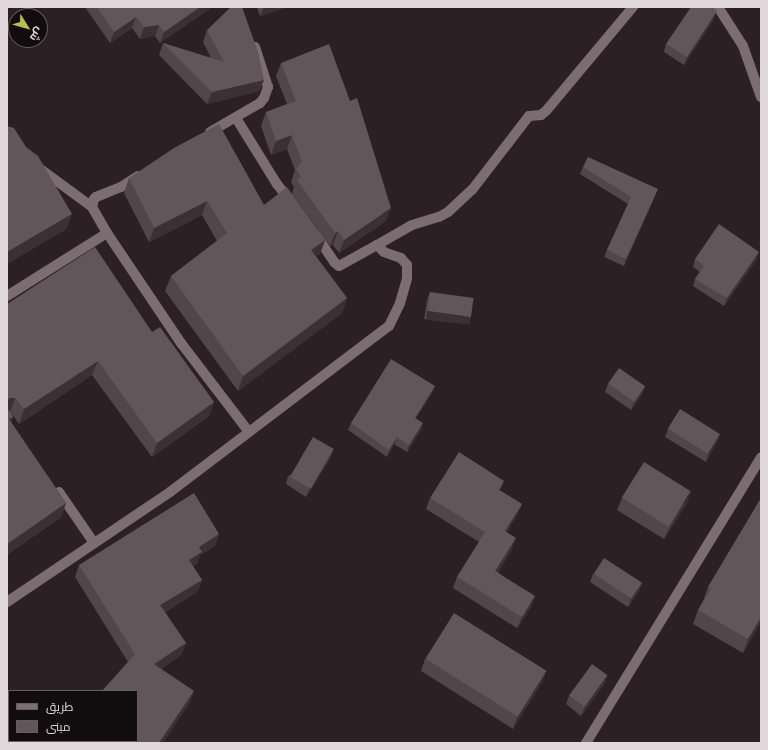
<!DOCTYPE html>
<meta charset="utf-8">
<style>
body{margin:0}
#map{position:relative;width:768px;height:750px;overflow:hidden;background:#2c2025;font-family:Mulish,Cairo,sans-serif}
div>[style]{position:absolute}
.street>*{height:10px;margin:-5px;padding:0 5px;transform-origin:5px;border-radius:5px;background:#7c6d73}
.wall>*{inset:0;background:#53464b}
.shaded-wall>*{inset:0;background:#3d3035;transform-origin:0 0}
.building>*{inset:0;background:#62565a;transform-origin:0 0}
span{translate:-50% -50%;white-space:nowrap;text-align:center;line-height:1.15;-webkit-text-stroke:3.5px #110c0e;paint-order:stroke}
.frame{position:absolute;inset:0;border:8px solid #e0d8db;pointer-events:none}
.legend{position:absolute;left:8px;top:690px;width:130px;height:52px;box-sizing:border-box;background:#110c0e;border:1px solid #645e60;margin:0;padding:5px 7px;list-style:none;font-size:12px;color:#e0d8db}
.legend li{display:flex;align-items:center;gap:8px;height:20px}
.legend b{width:20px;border:1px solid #645e60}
.north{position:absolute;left:8px;top:8px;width:40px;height:40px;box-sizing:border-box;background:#110c0e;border:1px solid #645e60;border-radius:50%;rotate:127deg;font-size:11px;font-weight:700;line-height:16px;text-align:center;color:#e0d8db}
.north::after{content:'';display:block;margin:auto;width:14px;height:18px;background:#b6c149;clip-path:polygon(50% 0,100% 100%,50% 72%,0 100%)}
</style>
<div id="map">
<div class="street">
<div style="left:718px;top:7px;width:46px;rotate:57.3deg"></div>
<div style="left:743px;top:46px;width:54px;rotate:70.6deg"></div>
<div style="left:236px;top:118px;width:78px;rotate:58.2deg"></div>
<div style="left:277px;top:184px;width:23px;rotate:52deg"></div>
<div style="left:210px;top:132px;width:58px;rotate:-30.1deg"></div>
<div style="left:260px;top:103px;width:6px;rotate:-51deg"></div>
<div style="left:264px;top:98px;width:12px;rotate:-70deg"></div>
<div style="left:268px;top:87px;width:42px;rotate:-108deg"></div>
<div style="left:39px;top:168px;width:66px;rotate:36.3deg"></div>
<div style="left:107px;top:233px;width:30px;rotate:-120deg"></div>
<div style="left:92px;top:207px;width:8px;rotate:-76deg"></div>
<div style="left:94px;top:199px;width:3px;rotate:-45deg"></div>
<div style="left:96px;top:197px;width:27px;rotate:-22deg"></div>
<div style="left:121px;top:187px;width:20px;rotate:-33deg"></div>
<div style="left:316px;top:235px;width:32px;rotate:56deg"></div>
<div style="left:334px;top:262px;width:6px;rotate:39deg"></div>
<div style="left:339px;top:266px;width:43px;rotate:-28.9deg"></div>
<div style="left:7px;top:296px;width:118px;rotate:-32.2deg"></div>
<div style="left:107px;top:233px;width:133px;rotate:56.1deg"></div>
<div style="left:181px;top:343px;width:112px;rotate:52.6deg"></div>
<div style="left:59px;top:492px;width:62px;rotate:55.5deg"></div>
<div style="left:7px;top:602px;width:197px;rotate:-34deg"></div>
<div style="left:170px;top:492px;width:275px;rotate:-37.2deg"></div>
<div style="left:389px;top:326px;width:25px;rotate:-64deg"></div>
<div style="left:400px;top:303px;width:26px;rotate:-74deg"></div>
<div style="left:407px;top:278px;width:13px;rotate:-90deg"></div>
<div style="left:407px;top:265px;width:9px;rotate:-131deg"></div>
<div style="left:401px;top:258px;width:18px;rotate:-161deg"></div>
<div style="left:384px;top:252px;width:10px;rotate:-135deg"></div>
<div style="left:377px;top:245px;width:40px;rotate:-29.7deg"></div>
<div style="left:412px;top:225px;width:28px;rotate:-17deg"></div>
<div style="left:439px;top:217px;width:10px;rotate:-29deg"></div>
<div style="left:448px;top:212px;width:33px;rotate:-43deg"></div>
<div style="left:472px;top:190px;width:93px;rotate:-52.4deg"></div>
<div style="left:529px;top:116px;width:12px;rotate:-5deg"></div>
<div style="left:541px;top:115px;width:6px;rotate:-39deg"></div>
<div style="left:546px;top:111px;width:136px;rotate:-50.1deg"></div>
<div style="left:586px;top:743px;width:335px;rotate:-58.5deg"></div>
</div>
<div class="wall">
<div style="clip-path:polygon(85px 7px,212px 7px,160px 43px,155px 36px,140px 39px,132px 28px,110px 43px)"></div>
<div style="clip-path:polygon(257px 7px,287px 7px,260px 16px)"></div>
<div style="clip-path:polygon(714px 19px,684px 65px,664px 52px,666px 44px)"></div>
<div style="clip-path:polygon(207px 30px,264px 80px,259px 91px,207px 104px,159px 55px,163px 43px,211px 58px,203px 42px)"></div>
<div style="clip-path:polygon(281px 63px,386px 221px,339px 253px,333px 245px,330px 246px,292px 194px,294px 187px,291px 182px,295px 170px,287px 149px,271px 155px,261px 126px,266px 112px,287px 104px,276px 76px)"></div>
<div style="clip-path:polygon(583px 167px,655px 196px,624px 266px,604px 257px,607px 250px,628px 204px,580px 174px)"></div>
<div style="clip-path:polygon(129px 178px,264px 205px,325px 240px,320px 254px,316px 256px,347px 298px,342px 313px,238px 391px,165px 291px,171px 276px,217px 241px,202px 215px,149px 242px,124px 193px)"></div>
<div style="clip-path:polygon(695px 259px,757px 259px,724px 306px,693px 286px,695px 279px,700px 272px,693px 267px)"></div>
<div style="clip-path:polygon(430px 292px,471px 316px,468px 324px,424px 319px,427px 300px)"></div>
<div style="clip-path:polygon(7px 304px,152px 332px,214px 402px,209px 416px,152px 457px,92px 375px,19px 424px,12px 414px,13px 417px,11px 422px,66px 503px,61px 517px,7px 555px)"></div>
<div style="clip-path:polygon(608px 384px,645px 386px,642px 394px,631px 410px,605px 392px)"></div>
<div style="clip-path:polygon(435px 386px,432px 393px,416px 418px,421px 430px,407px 452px,394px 444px,387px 457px,348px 430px,351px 423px)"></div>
<div style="clip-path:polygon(668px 429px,720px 434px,717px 442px,706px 462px,665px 437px)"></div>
<div style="clip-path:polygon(331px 457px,306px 497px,286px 484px,288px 476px)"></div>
<div style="clip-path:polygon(501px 491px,522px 504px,517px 515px,507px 532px,512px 549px,498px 572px,531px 607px,517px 628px,453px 588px,457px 577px,479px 542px,426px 509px,430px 498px)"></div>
<div style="clip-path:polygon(622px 498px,687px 503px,664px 539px,617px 510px)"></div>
<div style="clip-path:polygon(761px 498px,761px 622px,743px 653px,693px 624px,698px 610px,703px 601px,708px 587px)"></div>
<div style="clip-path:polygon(219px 534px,215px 546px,200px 555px,197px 564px,193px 566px,202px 580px,197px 592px,165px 612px,186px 643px,181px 655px,161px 669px,190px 703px,137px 741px,128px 662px,75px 577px,79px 565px)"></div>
<div style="clip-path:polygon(593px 574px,642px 583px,639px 591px,628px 607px,590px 582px)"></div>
<div style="clip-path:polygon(425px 659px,546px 671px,542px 682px,513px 729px,421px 671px)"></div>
<div style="clip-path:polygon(607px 675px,605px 683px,581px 716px,566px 704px,569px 696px)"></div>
</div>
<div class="shaded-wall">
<div style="clip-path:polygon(200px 7px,212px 7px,160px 43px,164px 32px)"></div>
<div style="clip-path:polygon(264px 7px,287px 7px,260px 16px)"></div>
<div style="clip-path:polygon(717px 11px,714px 19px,684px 65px,687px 57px)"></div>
<div style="clip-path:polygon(136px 17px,132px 28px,110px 43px,114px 32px)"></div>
<div style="clip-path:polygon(159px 25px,155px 36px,140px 39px,144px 27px)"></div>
<div style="clip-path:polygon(264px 80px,259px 91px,207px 104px,212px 92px)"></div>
<div style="clip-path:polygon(292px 135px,287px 149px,271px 155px,276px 141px)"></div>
<div style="clip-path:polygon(658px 189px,655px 196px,624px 266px,626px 259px)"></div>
<div style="clip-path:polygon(207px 201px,202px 215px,149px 242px,154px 228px)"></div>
<div style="clip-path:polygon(391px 208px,386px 221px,339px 253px,344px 240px)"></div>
<div style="clip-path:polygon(72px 214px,67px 229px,7px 264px,7px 252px)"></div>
<div style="clip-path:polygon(338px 231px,333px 245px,330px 246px,335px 233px)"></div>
<div style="clip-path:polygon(325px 240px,320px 254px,306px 264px,311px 250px)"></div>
<div style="clip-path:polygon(759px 252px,757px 259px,724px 306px,727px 298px)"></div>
<div style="clip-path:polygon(347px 298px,342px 313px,238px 391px,243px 376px)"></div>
<div style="left:427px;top:311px;width:44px;height:9px;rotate:6deg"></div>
<div style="clip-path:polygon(98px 361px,92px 375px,19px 424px,24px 409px)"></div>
<div style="clip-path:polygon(435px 386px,432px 393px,412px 425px,415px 418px)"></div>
<div style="clip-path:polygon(645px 386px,642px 394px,631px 410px,634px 402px)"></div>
<div style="clip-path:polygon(9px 398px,15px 398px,10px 412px,7px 412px,7px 402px)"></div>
<div style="clip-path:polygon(214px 402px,209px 416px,152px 457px,157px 443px)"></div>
<div style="clip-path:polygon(13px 417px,8px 431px,9px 419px)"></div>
<div style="clip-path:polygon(423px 423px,421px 430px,407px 452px,409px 445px)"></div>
<div style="clip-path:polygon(720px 434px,717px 442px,706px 462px,708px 454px)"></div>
<div style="clip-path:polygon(397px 437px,394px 444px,387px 457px,389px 450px)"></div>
<div style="clip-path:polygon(334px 449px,331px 457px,306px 497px,309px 489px)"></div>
<div style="clip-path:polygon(504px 481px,500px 492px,499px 490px)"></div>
<div style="clip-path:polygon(691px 491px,687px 503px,664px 539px,669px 528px)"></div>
<div style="clip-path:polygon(66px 503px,61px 517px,7px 555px,7px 544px)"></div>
<div style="clip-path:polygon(522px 504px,517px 515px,501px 542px,505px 531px)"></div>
<div style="clip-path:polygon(219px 534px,215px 546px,200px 555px,197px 564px,185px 572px,189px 560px,199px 547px)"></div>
<div style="clip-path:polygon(516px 538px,512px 549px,491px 582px,495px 571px)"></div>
<div style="clip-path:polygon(202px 580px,197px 592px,156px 617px,160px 605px)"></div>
<div style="clip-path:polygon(642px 583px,639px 591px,628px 607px,631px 599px)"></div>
<div style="clip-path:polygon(535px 596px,531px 607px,517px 628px,522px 617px)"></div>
<div style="clip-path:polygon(761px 617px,761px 622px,743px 653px,748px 639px)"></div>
<div style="clip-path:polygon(186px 643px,181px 655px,150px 676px,154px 664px)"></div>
<div style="clip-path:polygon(546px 671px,542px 682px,513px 729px,517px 717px)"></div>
<div style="clip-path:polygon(607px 675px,605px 683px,581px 716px,584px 708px)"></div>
<div style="clip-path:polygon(194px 691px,190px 703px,163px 743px,159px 743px)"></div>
</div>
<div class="building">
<div style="clip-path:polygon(97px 7px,200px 7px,164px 32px,159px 25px,144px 27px,136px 17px,114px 32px)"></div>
<div style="clip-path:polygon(233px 7px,242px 7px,258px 52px,264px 80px,212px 92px,163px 43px,224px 62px,207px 30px,230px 8px)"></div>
<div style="clip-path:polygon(691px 7px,711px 7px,717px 11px,687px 57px,666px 44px)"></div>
<div style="clip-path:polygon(329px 44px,350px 101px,357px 98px,391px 208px,344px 240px,338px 231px,335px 233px,297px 180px,301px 177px,296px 169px,302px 162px,292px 135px,276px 141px,266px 112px,296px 101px,281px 63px)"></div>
<div style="clip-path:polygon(219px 124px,264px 205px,287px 187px,325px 240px,311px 250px,347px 298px,243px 376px,171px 276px,227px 233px,207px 201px,154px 228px,129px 178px,174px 148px)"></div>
<div style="clip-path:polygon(7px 126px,14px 128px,26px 147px,38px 156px,72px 214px,7px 252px)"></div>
<div style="clip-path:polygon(588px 157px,658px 189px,626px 259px,607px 250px,631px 197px,583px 167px)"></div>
<div style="clip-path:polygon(719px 224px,759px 252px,727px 298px,695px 279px,704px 266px,695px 259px)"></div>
<div style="clip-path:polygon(95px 247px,152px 332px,160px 327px,214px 402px,157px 443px,98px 361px,24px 409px,15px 398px,9px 398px,7px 402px,7px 304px)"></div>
<div style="left:430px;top:292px;width:44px;height:19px;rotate:8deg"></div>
<div style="clip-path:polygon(391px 359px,435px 386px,415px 418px,423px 423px,409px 445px,397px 437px,389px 450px,351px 423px)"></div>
<div style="left:619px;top:368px;width:32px;height:19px;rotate:35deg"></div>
<div style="clip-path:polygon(7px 407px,13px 417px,9px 419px,66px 503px,7px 544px,8px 546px,7px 547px)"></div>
<div style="left:680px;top:409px;width:47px;height:23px;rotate:32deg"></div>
<div style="left:313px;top:437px;width:24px;height:46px;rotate:30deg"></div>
<div style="clip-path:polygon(459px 452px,504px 481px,499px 490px,522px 504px,505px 531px,516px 538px,495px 571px,535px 596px,522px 617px,457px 577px,485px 532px,430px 498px)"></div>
<div style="left:644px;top:462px;width:55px;height:42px;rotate:32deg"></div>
<div style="clip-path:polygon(194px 493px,219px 534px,199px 547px,202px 552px,189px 560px,202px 580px,160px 605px,186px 643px,154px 664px,194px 691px,159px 743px,100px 743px,101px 741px,137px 741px,137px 691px,102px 691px,135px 654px,79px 565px)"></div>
<div style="clip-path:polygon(761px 498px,761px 617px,748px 639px,698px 610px,711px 589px,708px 587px)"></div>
<div style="left:604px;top:558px;width:45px;height:19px;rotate:33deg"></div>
<div style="left:454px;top:613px;width:109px;height:54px;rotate:32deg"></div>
<div style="left:592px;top:664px;width:19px;height:39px;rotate:36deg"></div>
</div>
<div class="frame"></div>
<ul class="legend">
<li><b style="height:5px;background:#7c6d73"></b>طريق</li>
<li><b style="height:11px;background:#62565a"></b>مبنى</li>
</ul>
<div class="north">ش</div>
</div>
